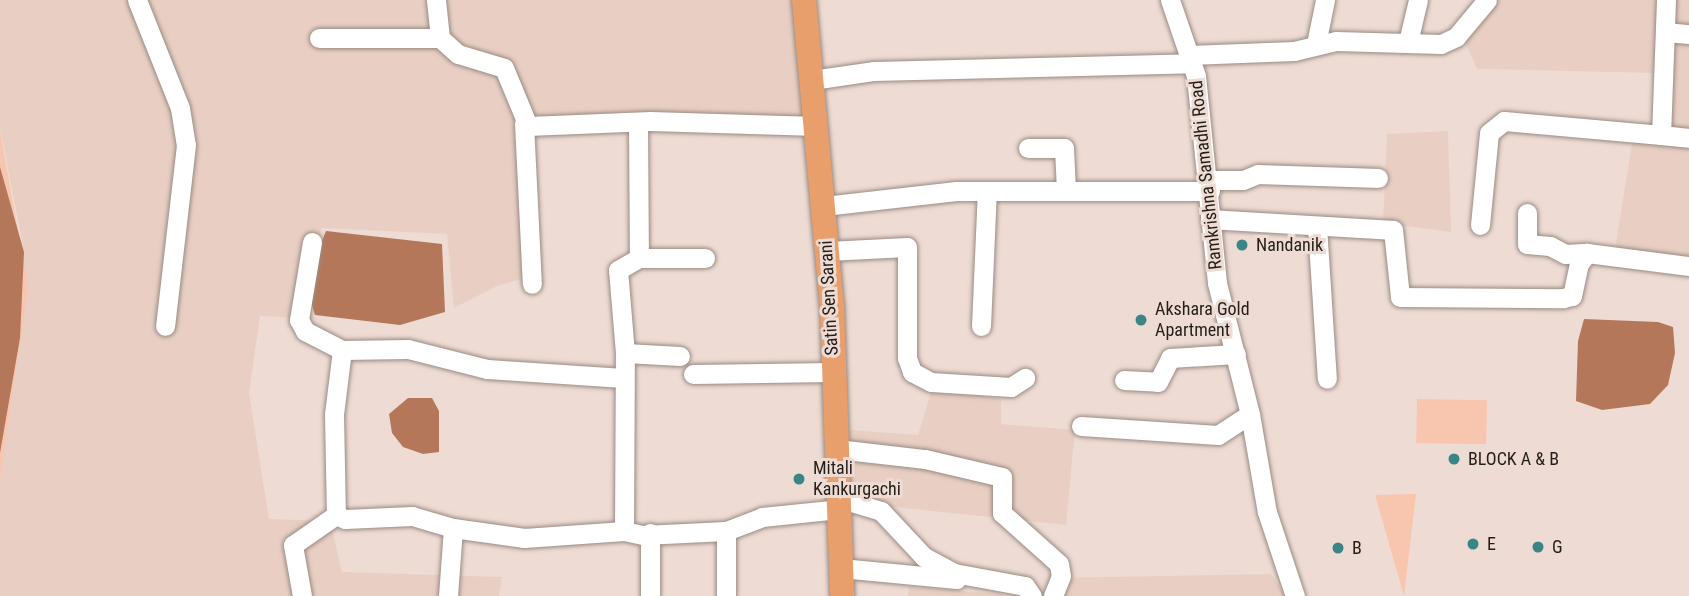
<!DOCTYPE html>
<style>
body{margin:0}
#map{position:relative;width:1689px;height:596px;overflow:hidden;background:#eedcd4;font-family:"Roboto Condensed",sans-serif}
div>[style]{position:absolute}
.built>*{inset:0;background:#e9cfc3}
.green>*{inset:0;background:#f8c5ae;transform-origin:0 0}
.water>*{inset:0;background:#b5775a}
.roads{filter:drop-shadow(0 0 2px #9a8a82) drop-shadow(0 0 2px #9a8a82)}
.minor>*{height:19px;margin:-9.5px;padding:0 9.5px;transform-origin:9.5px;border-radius:9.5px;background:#fff}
.major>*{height:24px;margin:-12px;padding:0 12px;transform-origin:12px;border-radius:12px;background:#e89f6c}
.dots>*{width:19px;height:19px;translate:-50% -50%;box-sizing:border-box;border:4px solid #eedcd4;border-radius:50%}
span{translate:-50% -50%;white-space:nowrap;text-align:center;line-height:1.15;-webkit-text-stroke:6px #eedcd4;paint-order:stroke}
.street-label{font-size:18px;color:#241e1b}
.poi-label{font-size:18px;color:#241e1b}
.left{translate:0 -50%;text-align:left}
</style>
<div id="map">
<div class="built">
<div style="clip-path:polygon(0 0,796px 0,809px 120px,535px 134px,539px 274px,497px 286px,454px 308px,447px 234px,321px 228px,303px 318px,260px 316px,249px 393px,269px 519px,330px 521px,342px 572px,502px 577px,499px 596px,0 596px,0 479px,24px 252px,0 128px)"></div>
<div style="clip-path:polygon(1495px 0,1658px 0,1654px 73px,1477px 69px,1464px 39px)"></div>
<div style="clip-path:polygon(1669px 0,1689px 0,1689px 262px,1615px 249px,1634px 132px,1667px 130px)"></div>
<div style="clip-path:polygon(1448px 131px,1451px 232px,1383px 223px,1387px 134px)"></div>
<div style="clip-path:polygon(932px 389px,1001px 399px,1001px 424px,1075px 430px,1066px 525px,846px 502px,849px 430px,918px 435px)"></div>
<div style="clip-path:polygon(1271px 574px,1286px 596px,1048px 596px,1051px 578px)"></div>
<div style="clip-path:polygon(909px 587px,1024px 596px,908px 596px)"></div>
</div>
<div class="green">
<div style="clip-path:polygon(0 131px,28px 286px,0 479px)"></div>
<div style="left:1417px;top:399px;width:70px;height:44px;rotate:1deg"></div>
<div style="clip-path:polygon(1416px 494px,1404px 596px,1375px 495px)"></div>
</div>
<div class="water">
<div style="clip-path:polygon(0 167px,24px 252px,20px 338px,0 453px)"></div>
<div style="clip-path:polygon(326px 231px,442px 244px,445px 312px,400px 325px,315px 315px,305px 282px)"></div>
<div style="clip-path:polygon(1584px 319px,1658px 322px,1673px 327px,1675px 353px,1668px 385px,1650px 404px,1602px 410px,1576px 401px,1578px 341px)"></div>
<div style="clip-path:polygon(408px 398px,432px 398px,439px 411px,439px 452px,423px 454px,403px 447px,392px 433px,389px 414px)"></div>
</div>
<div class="roads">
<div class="minor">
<div style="left:137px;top:0;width:116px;rotate:68.3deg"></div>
<div style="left:180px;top:108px;width:37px;rotate:81deg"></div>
<div style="left:186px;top:145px;width:182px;rotate:96.6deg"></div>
<div style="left:436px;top:0;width:38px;rotate:84deg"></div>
<div style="left:440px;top:38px;width:24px;rotate:42deg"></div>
<div style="left:458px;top:54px;width:48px;rotate:16.9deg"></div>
<div style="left:504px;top:68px;width:63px;rotate:67.5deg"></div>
<div style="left:528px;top:126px;width:122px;rotate:-2.3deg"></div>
<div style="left:650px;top:121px;width:167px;rotate:1.7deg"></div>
<div style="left:1170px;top:0;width:80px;rotate:71.1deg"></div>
<div style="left:1196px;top:76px;width:208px;rotate:84.2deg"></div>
<div style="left:1217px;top:283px;width:135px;rotate:75.9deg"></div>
<div style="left:1250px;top:414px;width:99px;rotate:80.2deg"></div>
<div style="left:1267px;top:512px;width:89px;rotate:71.6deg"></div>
<div style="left:1666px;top:0;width:135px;rotate:92.1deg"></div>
<div style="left:1661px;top:135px;width:28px;rotate:6deg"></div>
<div style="left:1665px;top:32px;width:24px;rotate:5deg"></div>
<div style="left:319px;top:38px;width:121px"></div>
<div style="left:1408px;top:42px;width:43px;rotate:-76.6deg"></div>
<div style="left:1316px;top:44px;width:45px;rotate:-78.4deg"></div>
<div style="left:1189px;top:55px;width:105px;rotate:-2.2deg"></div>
<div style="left:1294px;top:51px;width:43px;rotate:-13.4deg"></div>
<div style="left:1336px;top:41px;width:105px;rotate:1.6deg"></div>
<div style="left:1441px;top:44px;width:17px;rotate:-25deg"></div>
<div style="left:1456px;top:37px;width:48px;rotate:-50deg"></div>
<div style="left:812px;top:80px;width:63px;rotate:-8.3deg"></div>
<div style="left:874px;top:71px;width:318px;rotate:-1.4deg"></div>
<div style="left:638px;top:122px;width:136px;rotate:89.6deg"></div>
<div style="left:639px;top:258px;width:66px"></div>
<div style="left:524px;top:123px;width:161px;rotate:87.2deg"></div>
<div style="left:1028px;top:148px;width:36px"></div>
<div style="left:1064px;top:148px;width:43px;rotate:87.3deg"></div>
<div style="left:1209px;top:180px;width:34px"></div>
<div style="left:1243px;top:180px;width:16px;rotate:-22deg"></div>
<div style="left:1258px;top:174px;width:120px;rotate:1.9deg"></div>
<div style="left:824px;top:206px;width:133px;rotate:-6.5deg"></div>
<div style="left:956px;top:191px;width:254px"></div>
<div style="left:1527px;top:213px;width:31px;rotate:90deg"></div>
<div style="left:1527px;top:244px;width:23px;rotate:5deg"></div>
<div style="left:1550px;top:246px;width:17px;rotate:28deg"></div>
<div style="left:1565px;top:254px;width:22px;rotate:-3deg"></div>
<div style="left:1210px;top:219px;width:183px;rotate:3.4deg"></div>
<div style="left:1393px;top:230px;width:67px;rotate:84deg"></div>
<div style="left:1400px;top:297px;width:163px;rotate:0.4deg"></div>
<div style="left:1563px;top:298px;width:9px;rotate:-13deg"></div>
<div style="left:1572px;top:296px;width:33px;rotate:-78deg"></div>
<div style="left:1579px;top:264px;width:14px;rotate:-54deg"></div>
<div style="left:1587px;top:253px;width:103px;rotate:7.3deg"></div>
<div style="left:1480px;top:225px;width:92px;rotate:-84.4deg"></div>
<div style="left:1489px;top:133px;width:19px;rotate:-39deg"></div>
<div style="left:1504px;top:121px;width:158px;rotate:5.1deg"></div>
<div style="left:1317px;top:226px;width:153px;rotate:86.3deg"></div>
<div style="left:312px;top:242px;width:79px;rotate:99.5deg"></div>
<div style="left:299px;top:320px;width:13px;rotate:61deg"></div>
<div style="left:305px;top:331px;width:42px;rotate:27.2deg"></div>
<div style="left:827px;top:251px;width:80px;rotate:-2.9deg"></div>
<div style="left:907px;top:247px;width:111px;rotate:90deg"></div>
<div style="left:907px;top:358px;width:15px;rotate:70deg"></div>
<div style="left:912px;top:372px;width:21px;rotate:28deg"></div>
<div style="left:931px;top:382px;width:80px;rotate:3.6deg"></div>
<div style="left:1011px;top:387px;width:17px;rotate:-33deg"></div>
<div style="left:981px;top:326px;width:135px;rotate:-87.5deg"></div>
<div style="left:625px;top:353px;width:83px;rotate:-94.8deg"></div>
<div style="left:618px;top:270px;width:24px;rotate:-30deg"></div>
<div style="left:693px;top:374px;width:140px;rotate:-0.8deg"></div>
<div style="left:623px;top:378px;width:136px;rotate:-176.2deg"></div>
<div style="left:487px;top:369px;width:81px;rotate:-165.8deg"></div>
<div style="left:408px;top:349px;width:66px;rotate:179.1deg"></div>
<div style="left:342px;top:350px;width:64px;rotate:97.1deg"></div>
<div style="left:334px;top:414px;width:101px;rotate:88.9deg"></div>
<div style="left:336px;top:515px;width:10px;rotate:24deg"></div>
<div style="left:345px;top:519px;width:67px;rotate:-2.6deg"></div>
<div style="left:412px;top:516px;width:43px;rotate:16.3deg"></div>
<div style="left:453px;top:528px;width:72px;rotate:8deg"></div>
<div style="left:524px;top:538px;width:100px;rotate:-4deg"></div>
<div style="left:624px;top:531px;width:19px;rotate:12deg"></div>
<div style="left:643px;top:535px;width:83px;rotate:-2.8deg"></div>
<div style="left:726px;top:531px;width:39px;rotate:-21deg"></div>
<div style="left:762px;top:517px;width:77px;rotate:-5.9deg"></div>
<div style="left:1124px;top:380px;width:34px;rotate:3deg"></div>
<div style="left:1158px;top:382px;width:27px;rotate:-63deg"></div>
<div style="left:1170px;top:358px;width:66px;rotate:-3.5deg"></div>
<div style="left:1081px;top:426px;width:137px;rotate:3.8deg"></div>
<div style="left:1218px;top:435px;width:38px;rotate:-33deg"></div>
<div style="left:837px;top:449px;width:89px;rotate:6.5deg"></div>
<div style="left:925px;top:459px;width:79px;rotate:13.2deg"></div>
<div style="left:1002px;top:477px;width:36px;rotate:90deg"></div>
<div style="left:1002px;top:513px;width:76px;rotate:41.8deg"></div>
<div style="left:1059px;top:564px;width:12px;rotate:81deg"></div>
<div style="left:1061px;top:576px;width:22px;rotate:112deg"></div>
<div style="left:838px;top:498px;width:45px;rotate:16.8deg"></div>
<div style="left:881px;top:511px;width:63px;rotate:46.9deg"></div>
<div style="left:924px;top:557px;width:34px;rotate:28deg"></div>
<div style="left:954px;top:573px;width:72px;rotate:10.4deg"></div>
<div style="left:1025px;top:586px;width:12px;rotate:55deg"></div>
<div style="left:624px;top:531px;width:178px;rotate:-89.7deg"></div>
<div style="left:625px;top:353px;width:55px;rotate:3.1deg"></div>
<div style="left:841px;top:568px;width:116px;rotate:5.5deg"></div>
<div style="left:302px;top:596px;width:52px;rotate:-100deg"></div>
<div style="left:293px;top:545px;width:52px;rotate:-34.9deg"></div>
<div style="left:448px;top:596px;width:68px;rotate:-85.8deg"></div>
<div style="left:650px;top:596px;width:63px;rotate:-90deg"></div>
<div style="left:726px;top:596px;width:65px;rotate:-90deg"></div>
</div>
<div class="major">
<div style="left:804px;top:0;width:307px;rotate:84.8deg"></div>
<div style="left:832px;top:306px;width:290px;rotate:88deg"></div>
</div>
</div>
<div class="dots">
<div style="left:1242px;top:245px;background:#3c8586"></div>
<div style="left:1141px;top:320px;background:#3c8586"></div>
<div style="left:1454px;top:459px;background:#3c8586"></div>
<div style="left:799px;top:479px;background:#3c8586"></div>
<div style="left:1473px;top:544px;background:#3c8586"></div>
<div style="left:1538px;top:547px;background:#3c8586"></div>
<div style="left:1338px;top:548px;background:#3c8586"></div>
</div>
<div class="street-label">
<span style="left:1206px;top:175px;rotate:-96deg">Ramkrishna Samadhi Road</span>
<span style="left:829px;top:298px;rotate:-93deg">Satin Sen Sarani</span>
</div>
<div class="poi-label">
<span class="left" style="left:1256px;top:245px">Nandanik</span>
<span class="left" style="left:1155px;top:320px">Akshara Gold<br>Apartment</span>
<span class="left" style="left:1468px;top:459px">BLOCK A &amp; B</span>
<span class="left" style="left:813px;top:479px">Mitali<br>Kankurgachi</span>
<span class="left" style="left:1487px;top:544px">E</span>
<span class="left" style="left:1552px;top:547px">G</span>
<span class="left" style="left:1352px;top:548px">B</span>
</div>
</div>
